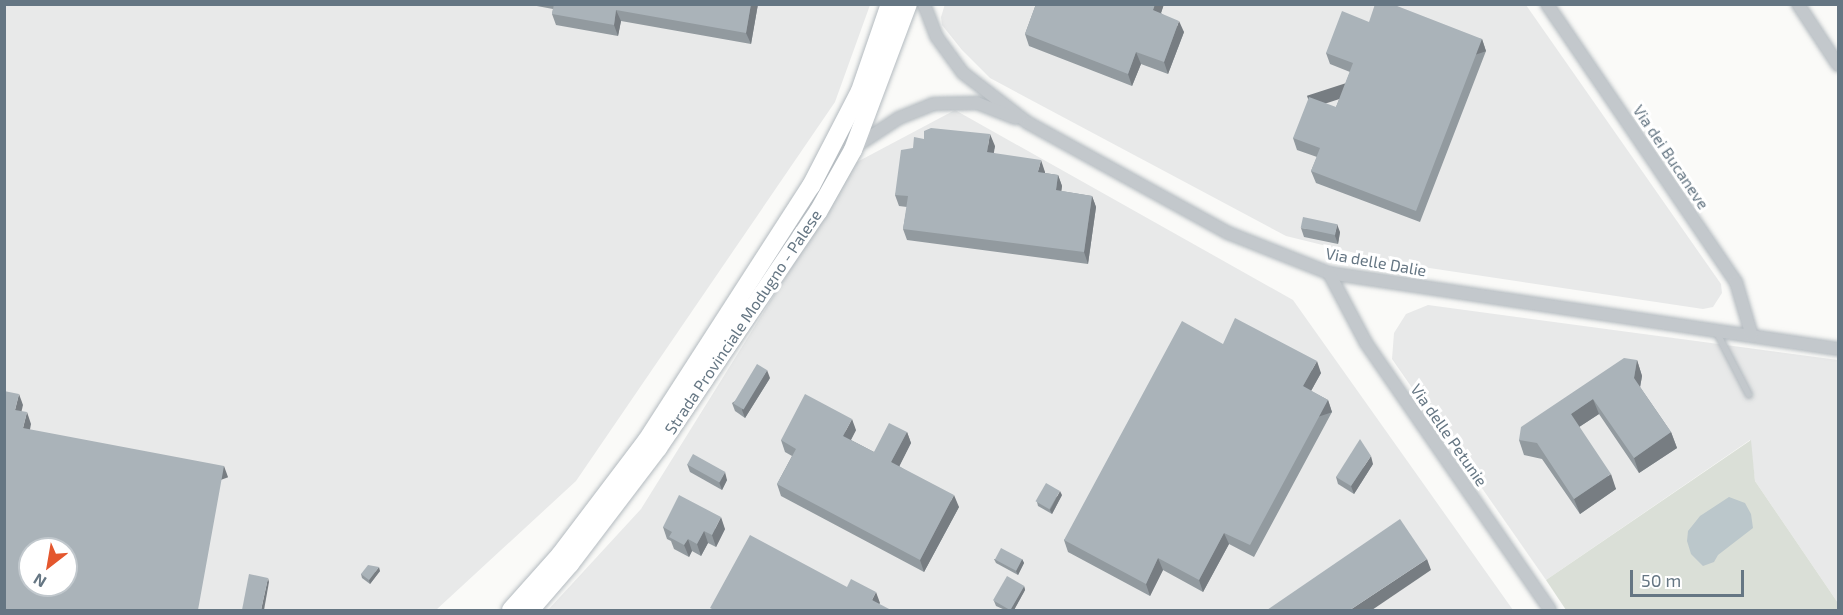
<!DOCTYPE html>
<style>
body{margin:0}
#map{position:relative;width:1843px;height:615px;overflow:hidden;background:#fafaf8;font-family:"Exo 2",sans-serif}
div>[style]{position:absolute}
.built>*{inset:0;background:#e8e9e9}
.green>*{inset:0;background:#dadfd7}
.water>*{inset:0;background:#bbc7cb}
.roads{filter:drop-shadow(0 0 2px #b3babf) drop-shadow(0 0 2px #b3babf)}
.service>*{height:6px;margin:-3px;padding:0 3px;transform-origin:3px;border-radius:3px;background:#c3c8cc}
.minor>*{height:12px;margin:-6px;padding:0 6px;transform-origin:6px;border-radius:6px;background:#c3c8cc}
.secondary>*{height:18px;margin:-9px;padding:0 9px;transform-origin:9px;border-radius:9px;background:#fff}
.wall>*{inset:0;background:#929a9f}
.shaded-wall>*{inset:0;background:#777d82;transform-origin:0 0}
.building>*{inset:0;background:#aab3b9;transform-origin:0 0}
span{translate:-50% -50%;white-space:nowrap;text-align:center;line-height:1.15;-webkit-text-stroke:6px #fff;paint-order:stroke}
.street-label{font-size:16px;color:#657683}
.frame{position:absolute;inset:0;border:6px solid #657683;pointer-events:none}
.north{position:absolute;left:18px;top:537px;width:60px;height:60px;box-sizing:border-box;background:#fff;border:2px solid #c1c8cd;border-radius:50%;rotate:211deg;font-size:16px;font-weight:700;line-height:24px;text-align:center;color:#657683}
.north::after{content:'';display:block;margin:auto;width:21px;height:27px;background:#e4572e;clip-path:polygon(50% 0,100% 100%,50% 72%,0 100%)}
.scale{position:absolute;left:1630px;top:570px;width:114px;height:27px;box-sizing:border-box;border:3px solid #657683;border-top:0;padding-left:8px;font-size:18px;line-height:21px;white-space:nowrap;color:#657683;-webkit-text-stroke:4px #fff;paint-order:stroke}
</style>
<div id="map">
<div class="built">
<div style="clip-path:polygon(945px 4px,1526px 5px,1721px 284px,1722px 293px,1713px 307px,1703px 309px,1396px 263px,1286px 236px,990px 78px,962px 50px,942px 25px,941px 17px)"></div>
<div style="clip-path:polygon(evenodd,4px 5px,870px 5px,835px 102px,576px 481px,436px 610px,5px 610px,4px 5px,30px 549px,66px 549px,66px 585px,30px 585px,30px 549px)"></div>
<div style="clip-path:polygon(955px 110px,1293px 300px,1513px 610px,548px 610px,641px 509px,857px 162px)"></div>
<div style="clip-path:polygon(1428px 305px,1838px 360px,1838px 603px,1755px 481px,1750px 440px,1546px 580px,1392px 359px,1394px 333px,1406px 314px)"></div>
</div>
<div class="green">
<div style="clip-path:polygon(1751px 440px,1755px 481px,1838px 603px,1838px 610px,1566px 610px,1546px 580px)"></div>
</div>
<div class="water">
<div style="clip-path:polygon(1729px 497px,1745px 503px,1751px 514px,1753px 528px,1718px 555px,1714px 562px,1703px 566px,1691px 554px,1687px 541px,1688px 531px,1700px 516px)"></div>
</div>
<div class="roads">
<div class="service">
<div style="left:1716px;top:331px;width:72px;rotate:62.7deg"></div>
</div>
<div class="minor">
<div style="left:924px;top:4px;width:34px;rotate:69deg"></div>
<div style="left:936px;top:36px;width:46px;rotate:53.9deg"></div>
<div style="left:963px;top:73px;width:82px;rotate:37.6deg"></div>
<div style="left:1028px;top:123px;width:228px;rotate:28.8deg"></div>
<div style="left:1228px;top:233px;width:109px;rotate:21.6deg"></div>
<div style="left:1329px;top:273px;width:515px;rotate:8.49deg"></div>
<div style="left:1547px;top:4px;width:336px;rotate:55.8deg"></div>
<div style="left:1736px;top:282px;width:56px;rotate:73.5deg"></div>
<div style="left:1798px;top:4px;width:73px;rotate:56.7deg"></div>
<div style="left:855px;top:147px;width:53px;rotate:-33.4deg"></div>
<div style="left:899px;top:118px;width:37px;rotate:-22deg"></div>
<div style="left:933px;top:104px;width:44px;rotate:-1.3deg"></div>
<div style="left:977px;top:103px;width:41px;rotate:21.5deg"></div>
<div style="left:1329px;top:273px;width:79px;rotate:62.1deg"></div>
<div style="left:1366px;top:343px;width:324px;rotate:55.4deg"></div>
</div>
<div class="secondary">
<div style="left:511px;top:610px;width:74px;rotate:-48.3deg"></div>
<div style="left:560px;top:555px;width:144px;rotate:-52.9deg"></div>
<div style="left:647px;top:440px;width:302px;rotate:-57.2deg"></div>
<div style="left:811px;top:186px;width:107px;rotate:-62.7deg"></div>
<div style="left:860px;top:91px;width:92px;rotate:-71deg"></div>
<div style="left:530px;top:610px;width:61px;rotate:-49deg"></div>
<div style="left:570px;top:564px;width:146px;rotate:-52.8deg"></div>
<div style="left:658px;top:448px;width:285px;rotate:-55.9deg"></div>
<div style="left:818px;top:212px;width:71px;rotate:-60.6deg"></div>
<div style="left:853px;top:150px;width:156px;rotate:-69.4deg"></div>
</div>
</div>
<div class="wall">
<div style="clip-path:polygon(526px 4px,758px 4px,751px 44px,621px 21px,618px 36px,556px 25px,552px 14px,553px 9px)"></div>
<div style="clip-path:polygon(1036px 4px,1164px 4px,1161px 13px,1184px 32px,1168px 74px,1141px 64px,1132px 86px,1029px 46px,1025px 34px)"></div>
<div style="clip-path:polygon(1369px 22px,1482px 39px,1486px 51px,1420px 222px,1316px 183px,1311px 171px,1317px 157px,1297px 150px,1293px 138px,1336px 107px,1350px 72px,1330px 64px,1326px 53px)"></div>
<div style="clip-path:polygon(995px 146px,993px 153px,1045px 172px,1045px 173px,1058px 175px,1062px 186px,1061px 191px,1092px 196px,1096px 207px,1088px 264px,907px 240px,903px 229px,907px 207px,899px 206px,895px 195px,913px 148px)"></div>
<div style="clip-path:polygon(1301px 228px,1340px 232px,1338px 244px,1304px 237px)"></div>
<div style="clip-path:polygon(1223px 344px,1321px 373px,1311px 391px,1328px 400px,1332px 412px,1254px 557px,1229px 544px,1203px 592px,1163px 570px,1150px 596px,1068px 552px,1064px 540px)"></div>
<div style="clip-path:polygon(1637px 360px,1642px 376px,1640px 387px,1671px 432px,1677px 448px,1639px 473px,1599px 414px,1579px 427px,1616px 489px,1580px 514px,1542px 459px,1524px 455px,1519px 440px)"></div>
<div style="clip-path:polygon(770px 378px,745px 418px,735px 411px,732px 403px)"></div>
<div style="clip-path:polygon(856px 430px,851px 440px,874px 452px,907px 432px,911px 443px,899px 466px,959px 507px,924px 572px,781px 496px,777px 484px,792px 456px,785px 452px,781px 440px)"></div>
<div style="clip-path:polygon(687px 464px,727px 480px,722px 490px,690px 472px)"></div>
<div style="clip-path:polygon(1373px 464px,1354px 494px,1338px 484px,1336px 477px)"></div>
<div style="clip-path:polygon(1062px 495px,1052px 514px,1038px 506px,1037px 502px)"></div>
<div style="clip-path:polygon(663px 527px,725px 529px,716px 547px,708px 543px,701px 556px,692px 551px,689px 557px,674px 549px,671px 541px,667px 539px)"></div>
<div style="clip-path:polygon(994px 559px,1022px 559px,1024px 563px,1018px 575px,996px 563px)"></div>
<div style="clip-path:polygon(380px 571px,370px 584px,362px 578px,361px 574px)"></div>
<div style="clip-path:polygon(1024px 586px,1025px 590px,1014px 610px,1005px 610px,996px 606px,994px 601px)"></div>
</div>
<div class="shaded-wall">
<div style="clip-path:polygon(751px 4px,758px 4px,751px 44px,746px 33px)"></div>
<div style="clip-path:polygon(1155px 4px,1164px 4px,1158px 22px,1153px 10px)"></div>
<div style="clip-path:polygon(616px 10px,621px 21px,618px 36px,614px 25px)"></div>
<div style="clip-path:polygon(1179px 21px,1184px 32px,1168px 74px,1164px 62px)"></div>
<div style="left:1482px;top:39px;width:13px;height:184px;rotate:72deg"></div>
<div style="clip-path:polygon(1136px 52px,1141px 64px,1132px 86px,1128px 74px)"></div>
<div style="clip-path:polygon(990px 134px,995px 146px,992px 164px,987px 152px)"></div>
<div style="clip-path:polygon(1041px 160px,1045px 172px,1043px 184px,1038px 172px)"></div>
<div style="clip-path:polygon(1058px 175px,1062px 186px,1060px 202px,1056px 190px)"></div>
<div style="clip-path:polygon(1092px 196px,1096px 207px,1088px 264px,1084px 252px)"></div>
<div style="clip-path:polygon(1337px 224px,1340px 232px,1338px 244px,1335px 236px)"></div>
<div style="clip-path:polygon(1637px 360px,1642px 376px,1639px 393px,1634px 378px)"></div>
<div style="clip-path:polygon(1317px 361px,1321px 373px,1307px 398px,1303px 386px)"></div>
<div style="clip-path:polygon(767px 370px,770px 378px,745px 418px,742px 410px)"></div>
<div style="clip-path:polygon(19px 394px,23px 405px,19px 422px,15px 410px)"></div>
<div style="clip-path:polygon(1593px 399px,1599px 414px,1576px 429px,1571px 414px)"></div>
<div style="left:1328px;top:400px;width:13px;height:165px;rotate:72deg"></div>
<div style="clip-path:polygon(27px 412px,31px 424px,28px 440px,23px 428px)"></div>
<div style="clip-path:polygon(852px 419px,856px 430px,847px 447px,843px 436px)"></div>
<div style="clip-path:polygon(907px 432px,911px 443px,896px 473px,891px 462px)"></div>
<div style="clip-path:polygon(1671px 432px,1677px 448px,1639px 473px,1634px 458px)"></div>
<div style="clip-path:polygon(1371px 456px,1373px 464px,1354px 494px,1351px 486px)"></div>
<div style="left:224px;top:466px;width:12px;height:146px;rotate:70deg"></div>
<div style="clip-path:polygon(725px 472px,727px 480px,722px 490px,719px 482px)"></div>
<div style="clip-path:polygon(1611px 474px,1616px 489px,1580px 514px,1574px 499px)"></div>
<div style="clip-path:polygon(1060px 491px,1062px 495px,1052px 514px,1050px 510px)"></div>
<div style="clip-path:polygon(954px 495px,959px 507px,924px 572px,920px 560px)"></div>
<div style="clip-path:polygon(721px 517px,725px 529px,716px 547px,712px 535px)"></div>
<div style="clip-path:polygon(704px 531px,708px 543px,701px 556px,697px 544px)"></div>
<div style="clip-path:polygon(1224px 533px,1229px 544px,1203px 592px,1199px 580px)"></div>
<div style="clip-path:polygon(688px 539px,692px 551px,689px 557px,684px 545px)"></div>
<div style="clip-path:polygon(1158px 558px,1163px 570px,1150px 596px,1146px 584px)"></div>
<div style="clip-path:polygon(1022px 559px,1024px 563px,1018px 575px,1016px 571px)"></div>
<div style="clip-path:polygon(1427px 559px,1431px 570px,1372px 610px,1350px 610px)"></div>
<div style="clip-path:polygon(379px 567px,380px 571px,370px 584px,369px 580px)"></div>
<div style="clip-path:polygon(268px 578px,269px 582px,264px 610px,261px 610px)"></div>
<div style="clip-path:polygon(1024px 586px,1025px 590px,1014px 610px,1010px 610px)"></div>
<div style="clip-path:polygon(876px 592px,880px 603px,876px 610px,872px 600px)"></div>
</div>
<div class="building">
<div style="clip-path:polygon(554px 4px,751px 4px,746px 33px,616px 10px,614px 25px,552px 14px)"></div>
<div style="clip-path:polygon(1036px 4px,1155px 4px,1153px 10px,1179px 21px,1164px 62px,1136px 52px,1128px 74px,1025px 34px)"></div>
<div style="clip-path:polygon(1375px 4px,1392px 4px,1482px 39px,1416px 211px,1311px 171px,1320px 148px,1293px 138px,1309px 97px,1336px 107px,1353px 63px,1326px 53px,1342px 11px,1369px 22px)"></div>
<div style="clip-path:polygon(931px 128px,990px 134px,987px 152px,1041px 160px,1038px 172px,1058px 175px,1056px 190px,1092px 196px,1084px 252px,903px 229px,908px 196px,895px 195px,901px 150px,913px 148px,914px 137px,924px 139px,924px 131px)"></div>
<div style="left:1303px;top:217px;width:35px;height:11px;rotate:12deg"></div>
<div style="clip-path:polygon(1235px 318px,1317px 361px,1303px 386px,1328px 400px,1250px 545px,1224px 533px,1199px 580px,1158px 558px,1146px 584px,1064px 540px,1182px 321px,1223px 344px)"></div>
<div style="clip-path:polygon(1624px 358px,1637px 360px,1634px 378px,1671px 432px,1634px 458px,1593px 399px,1571px 414px,1611px 474px,1574px 499px,1537px 443px,1519px 440px,1521px 427px)"></div>
<div style="left:757px;top:364px;width:12px;height:46px;rotate:31deg"></div>
<div style="clip-path:polygon(evenodd,4px 391px,19px 394px,15px 410px,27px 412px,23px 428px,224px 466px,198px 610px,4px 610px,4px 391px,30px 549px,66px 549px,66px 585px,30px 585px,30px 549px)"></div>
<div style="clip-path:polygon(805px 394px,852px 419px,843px 436px,874px 452px,889px 423px,907px 432px,891px 462px,954px 495px,920px 560px,777px 484px,796px 449px,781px 440px)"></div>
<div style="clip-path:polygon(1360px 439px,1371px 456px,1351px 486px,1336px 477px)"></div>
<div style="left:693px;top:454px;width:37px;height:12px;rotate:29deg"></div>
<div style="left:1046px;top:483px;width:16px;height:21px;rotate:30deg"></div>
<div style="clip-path:polygon(679px 495px,721px 517px,712px 535px,704px 531px,697px 544px,688px 539px,684px 545px,669px 537px,672px 532px,663px 527px)"></div>
<div style="clip-path:polygon(1400px 519px,1427px 559px,1350px 610px,1267px 610px)"></div>
<div style="clip-path:polygon(750px 535px,847px 587px,851px 579px,876px 592px,872px 600px,891px 610px,714px 610px,710px 608px)"></div>
<div style="left:1001px;top:548px;width:24px;height:13px;rotate:28deg"></div>
<div style="clip-path:polygon(368px 565px,379px 567px,369px 580px,361px 574px)"></div>
<div style="clip-path:polygon(249px 574px,268px 578px,261px 610px,242px 610px)"></div>
<div style="left:1007px;top:576px;width:20px;height:28px;rotate:30deg"></div>
</div>
<div class="street-label">
<span style="left:1671px;top:157px;rotate:56deg">Via dei Bucaneve</span>
<span style="left:1376px;top:262px;rotate:10deg">Via delle Dalie</span>
<span style="left:743px;top:322px;rotate:-56deg">Strada Provinciale Modugno - Palese</span>
<span style="left:1449px;top:435px;rotate:55deg">Via delle Petunie</span>
</div>
<div class="frame"></div>
<div class="north">N</div>
<div class="scale">50 m</div>
</div>
